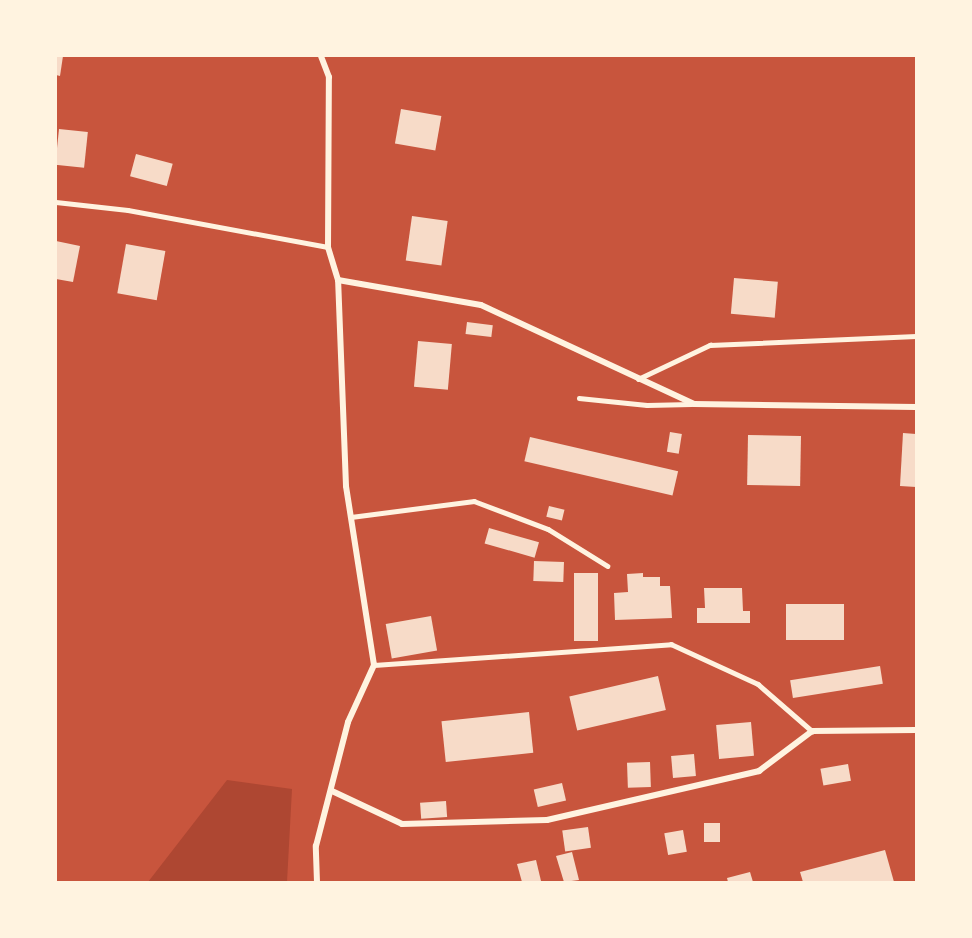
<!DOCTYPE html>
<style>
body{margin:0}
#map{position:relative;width:972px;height:938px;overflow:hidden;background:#c8553d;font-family:"Nunito Sans",sans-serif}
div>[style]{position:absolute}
.green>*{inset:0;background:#ae4732}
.building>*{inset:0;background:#f7dbc8;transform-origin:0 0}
.service>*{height:4.5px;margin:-2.25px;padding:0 2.25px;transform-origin:2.25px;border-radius:2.25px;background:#fff3e0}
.minor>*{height:6px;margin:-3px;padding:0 3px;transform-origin:3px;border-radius:3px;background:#fff3e0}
span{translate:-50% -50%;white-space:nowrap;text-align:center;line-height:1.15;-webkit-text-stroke:5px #fff3e0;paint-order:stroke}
.frame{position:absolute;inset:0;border:57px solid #fff3e0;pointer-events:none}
</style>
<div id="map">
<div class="green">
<div style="clip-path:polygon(227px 780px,292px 789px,287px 882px,148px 882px)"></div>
</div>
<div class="building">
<div style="clip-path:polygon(56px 56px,63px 56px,60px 76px,56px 75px)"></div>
<div style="left:401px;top:109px;width:41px;height:35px;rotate:10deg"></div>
<div style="left:59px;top:129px;width:29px;height:36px;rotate:6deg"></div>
<div style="left:136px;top:154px;width:38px;height:23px;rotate:15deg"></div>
<div style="left:412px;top:216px;width:36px;height:45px;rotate:8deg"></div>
<div style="clip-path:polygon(56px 241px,80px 246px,73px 282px,56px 279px)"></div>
<div style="left:126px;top:244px;width:40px;height:50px;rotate:10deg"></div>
<div style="left:734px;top:278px;width:44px;height:36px;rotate:5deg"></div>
<div style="left:467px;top:322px;width:26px;height:12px;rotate:7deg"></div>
<div style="left:418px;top:341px;width:34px;height:46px;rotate:5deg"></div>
<div style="left:670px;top:432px;width:12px;height:20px;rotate:9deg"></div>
<div style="clip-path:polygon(903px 433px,916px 434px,916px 487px,900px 486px)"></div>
<div style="left:748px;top:435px;width:53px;height:50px;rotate:1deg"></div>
<div style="left:530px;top:437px;width:152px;height:25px;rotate:13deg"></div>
<div style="left:549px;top:506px;width:16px;height:11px;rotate:14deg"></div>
<div style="left:489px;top:528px;width:52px;height:16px;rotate:16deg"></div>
<div style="left:534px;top:561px;width:30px;height:20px;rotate:2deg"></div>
<div style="left:574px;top:573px;width:24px;height:68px"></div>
<div style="clip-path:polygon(643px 573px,643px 577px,660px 577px,660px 586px,670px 586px,672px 618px,615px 620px,614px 593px,628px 592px,627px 574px)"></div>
<div style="clip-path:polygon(704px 588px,742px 588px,743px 611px,750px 611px,750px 623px,697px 623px,697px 608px,705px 608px)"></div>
<div style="left:786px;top:604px;width:58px;height:36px"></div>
<div style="left:431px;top:616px;width:35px;height:46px;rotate:80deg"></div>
<div style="left:880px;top:666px;width:18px;height:91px;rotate:81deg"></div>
<div style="left:658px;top:676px;width:35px;height:91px;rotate:77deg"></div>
<div style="left:529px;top:712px;width:41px;height:88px;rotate:84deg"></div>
<div style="left:751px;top:722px;width:34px;height:35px;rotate:85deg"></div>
<div style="left:694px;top:754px;width:22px;height:23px;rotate:85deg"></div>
<div style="left:650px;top:762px;width:25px;height:23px;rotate:88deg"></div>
<div style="left:848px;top:764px;width:17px;height:28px;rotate:80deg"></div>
<div style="left:562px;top:783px;width:18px;height:29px;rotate:77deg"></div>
<div style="left:446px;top:801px;width:16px;height:26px;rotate:86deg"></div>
<div style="left:720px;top:823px;width:19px;height:16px;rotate:90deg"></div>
<div style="left:588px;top:827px;width:21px;height:26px;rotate:82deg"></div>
<div style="left:683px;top:830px;width:22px;height:19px;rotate:80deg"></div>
<div style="clip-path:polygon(885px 850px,894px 882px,803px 882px,800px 872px)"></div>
<div style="clip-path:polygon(572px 852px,579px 880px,564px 882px,556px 856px)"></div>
<div style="clip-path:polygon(536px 860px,541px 881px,522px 882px,517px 864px)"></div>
<div style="clip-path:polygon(750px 872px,753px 882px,728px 882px,727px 878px)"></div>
</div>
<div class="service">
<div style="left:56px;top:202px;width:72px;rotate:6.3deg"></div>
<div style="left:128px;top:210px;width:203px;rotate:10.5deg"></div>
<div style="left:638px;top:379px;width:80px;rotate:-25.3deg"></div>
<div style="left:710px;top:345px;width:206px;rotate:-2.5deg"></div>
<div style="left:579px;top:398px;width:68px;rotate:5.9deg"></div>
<div style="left:647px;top:405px;width:44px;rotate:-1.3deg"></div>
<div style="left:351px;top:517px;width:124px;rotate:-7.4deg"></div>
<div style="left:474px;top:501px;width:79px;rotate:20.7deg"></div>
<div style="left:548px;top:529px;width:70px;rotate:31.7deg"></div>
<div style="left:374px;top:665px;width:298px;rotate:-4deg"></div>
<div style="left:671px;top:644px;width:96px;rotate:24.7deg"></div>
<div style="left:758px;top:684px;width:72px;rotate:41deg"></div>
</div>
<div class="minor">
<div style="left:338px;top:280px;width:145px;rotate:9.9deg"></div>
<div style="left:481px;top:305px;width:235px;rotate:24.9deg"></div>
<div style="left:694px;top:404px;width:222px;rotate:0.8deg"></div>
<div style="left:332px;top:791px;width:77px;rotate:25.2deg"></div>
<div style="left:402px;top:824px;width:145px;rotate:-1.6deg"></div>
<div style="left:547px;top:820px;width:218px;rotate:-13deg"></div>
<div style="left:759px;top:771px;width:66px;rotate:-37deg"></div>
<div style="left:812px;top:731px;width:104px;rotate:-0.6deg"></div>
<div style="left:317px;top:882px;width:36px;rotate:-92deg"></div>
<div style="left:316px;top:846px;width:128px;rotate:-75.5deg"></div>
<div style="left:348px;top:722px;width:63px;rotate:-65.5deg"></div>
<div style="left:374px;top:665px;width:181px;rotate:-98.9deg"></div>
<div style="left:346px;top:486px;width:206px;rotate:-92.2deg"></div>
<div style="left:338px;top:280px;width:34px;rotate:-107deg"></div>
<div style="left:328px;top:247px;width:170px;rotate:-89.7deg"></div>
<div style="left:329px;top:77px;width:22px;rotate:-111deg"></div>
</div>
<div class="frame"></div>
</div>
